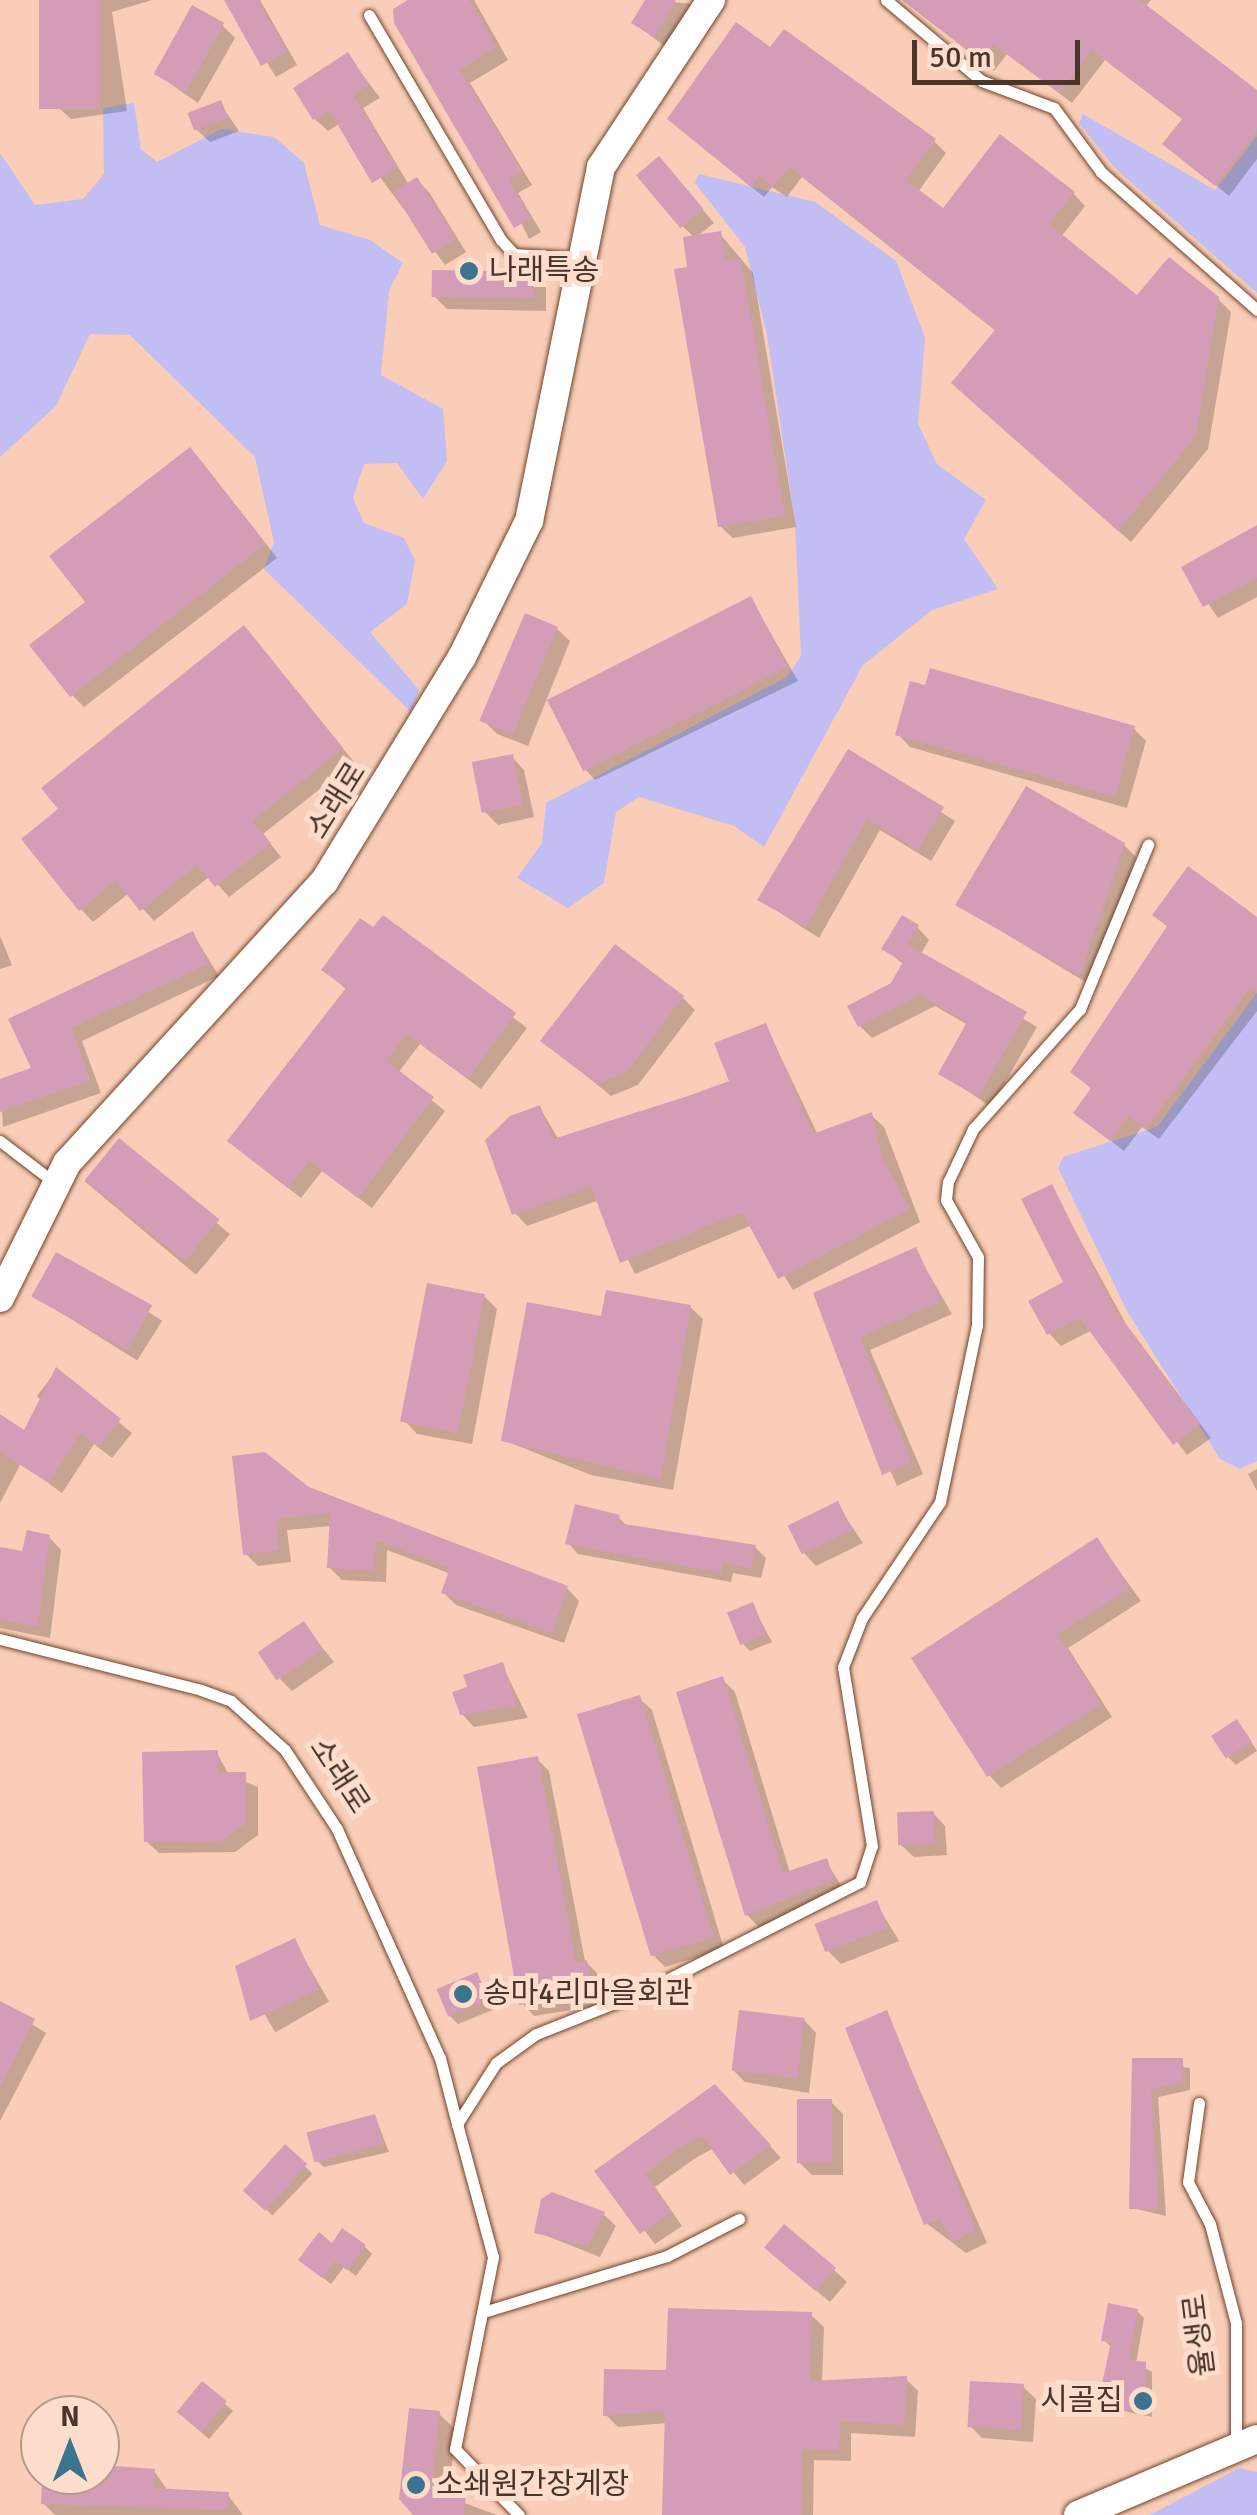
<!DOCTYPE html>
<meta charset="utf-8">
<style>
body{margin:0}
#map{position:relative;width:1257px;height:2515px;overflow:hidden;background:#f9cdb7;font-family:Signika,"Noto Sans KR",sans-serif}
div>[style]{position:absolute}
.green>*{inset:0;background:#c2bef3}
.shadow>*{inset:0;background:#0003;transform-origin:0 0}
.building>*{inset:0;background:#d39db7;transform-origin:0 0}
.roads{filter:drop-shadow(0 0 2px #71442c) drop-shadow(0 0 2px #71442c)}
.service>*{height:11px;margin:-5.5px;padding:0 5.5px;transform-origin:5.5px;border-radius:5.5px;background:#fff}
.tertiary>*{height:28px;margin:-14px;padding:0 14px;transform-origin:14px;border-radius:14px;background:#fff}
.dots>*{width:28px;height:28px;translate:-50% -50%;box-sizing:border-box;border:5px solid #feddcc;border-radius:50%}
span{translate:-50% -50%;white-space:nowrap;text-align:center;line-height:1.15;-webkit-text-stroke:10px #feddcc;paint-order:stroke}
.poi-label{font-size:30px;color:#4a352a}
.left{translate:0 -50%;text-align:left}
.right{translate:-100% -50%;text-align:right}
.street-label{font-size:30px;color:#4a352a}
.north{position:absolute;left:20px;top:2395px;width:100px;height:100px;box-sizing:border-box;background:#feddcc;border:2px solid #b69a8b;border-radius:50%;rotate:0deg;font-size:28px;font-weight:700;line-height:40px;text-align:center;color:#4a352a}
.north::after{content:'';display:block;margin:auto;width:35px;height:45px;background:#3b758d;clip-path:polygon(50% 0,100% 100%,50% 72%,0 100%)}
.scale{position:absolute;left:912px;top:40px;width:168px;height:45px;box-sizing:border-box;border:5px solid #4a352a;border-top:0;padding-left:12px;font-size:30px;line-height:35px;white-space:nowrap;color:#4a352a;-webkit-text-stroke:8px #feddcc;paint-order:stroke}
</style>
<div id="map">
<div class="green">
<div style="clip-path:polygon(134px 103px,141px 149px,157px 162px,222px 129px,274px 137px,304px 163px,320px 225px,370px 240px,403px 263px,389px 291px,381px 375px,443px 409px,447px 461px,423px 499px,397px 463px,364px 464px,353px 498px,364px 523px,404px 538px,415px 560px,407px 604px,370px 632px,419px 690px,411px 712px,264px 569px,274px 542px,255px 457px,130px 335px,90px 334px,56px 406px,0 457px,0 153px,35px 205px,83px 199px,104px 174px,103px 108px)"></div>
<div style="clip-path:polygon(1083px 114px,1215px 190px,1257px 136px,1257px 293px,1115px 168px,1079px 123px)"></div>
<div style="clip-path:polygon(699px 174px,815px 202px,896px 261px,925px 338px,918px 424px,937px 464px,986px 500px,964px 539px,998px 589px,932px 610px,863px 665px,764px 847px,734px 826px,639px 797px,616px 812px,604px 883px,568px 908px,517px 878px,542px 843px,546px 803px,787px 677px,801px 656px,795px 522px,767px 335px,745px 247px,695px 183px)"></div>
<div style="clip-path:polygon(1257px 993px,1257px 1461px,1240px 1469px,1220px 1459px,1127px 1311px,1058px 1168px,1063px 1157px,1157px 1127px)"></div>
<div style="clip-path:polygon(1239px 2468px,1257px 2472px,1257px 2515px,1150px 2515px)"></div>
</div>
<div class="shadow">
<div style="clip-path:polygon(41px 0,152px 0,112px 12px,127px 111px,71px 119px,58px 107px)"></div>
<div style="clip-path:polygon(227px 0,260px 0,297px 65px,276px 77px)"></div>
<div style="clip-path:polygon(413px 0,474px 0,508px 60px,470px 83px,532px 185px,518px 193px,541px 232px,529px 239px)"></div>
<div style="clip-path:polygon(648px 0,693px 4px,667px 48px,634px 23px)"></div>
<div style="clip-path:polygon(902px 0,1151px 0,1145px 7px,1257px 93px,1257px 159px,1229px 196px,1165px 144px,1184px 120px,1105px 60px,1072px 103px,1007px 54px,994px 71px)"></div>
<div style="clip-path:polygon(222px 25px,235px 38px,198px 103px,156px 74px)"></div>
<div style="clip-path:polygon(771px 51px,934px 141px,946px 153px,918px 192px,943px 211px,1073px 193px,1085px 206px,1061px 237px,1138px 299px,1218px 299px,1231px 312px,1208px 449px,1131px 542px,967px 395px,997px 332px,802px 177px,787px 197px,772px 187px,764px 197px,683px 131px)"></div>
<div style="clip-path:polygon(348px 55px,380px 98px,363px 108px,409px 185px,417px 180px,429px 192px,466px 252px,445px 265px,340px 123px,328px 131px,315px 119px)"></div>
<div style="clip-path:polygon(220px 103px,239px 131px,210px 142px,197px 130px)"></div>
<div style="clip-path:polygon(671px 172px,714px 223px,695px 238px,720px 234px,753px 273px,796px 527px,733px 538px,720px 526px,690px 269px,695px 238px,682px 226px)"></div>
<div style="clip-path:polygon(534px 275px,546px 287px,546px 311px,447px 309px,434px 296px)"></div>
<div style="clip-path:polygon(202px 462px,277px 558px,84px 707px,72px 695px,88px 602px)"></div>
<div style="clip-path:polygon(1257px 526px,1257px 597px,1218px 618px,1184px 568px)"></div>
<div style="clip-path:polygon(751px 599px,798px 681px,595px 780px,583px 767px)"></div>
<div style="clip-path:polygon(557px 629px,570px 641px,528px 746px,497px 734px,485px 722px)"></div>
<div style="clip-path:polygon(256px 641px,354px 762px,263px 834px,281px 857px,229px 897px,210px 876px,154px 921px,129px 893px,93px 922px,81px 909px)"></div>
<div style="clip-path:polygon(927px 688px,1134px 729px,1146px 741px,1127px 808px,910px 747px,898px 734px)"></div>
<div style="clip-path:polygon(848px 753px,955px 821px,931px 861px,880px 830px,819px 938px,760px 900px)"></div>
<div style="clip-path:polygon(512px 757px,524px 770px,534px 817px,498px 825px,485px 812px)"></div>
<div style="clip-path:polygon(1124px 845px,1136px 857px,1092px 986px,958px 905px)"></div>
<div style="clip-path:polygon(1155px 914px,1257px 921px,1257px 1011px,1159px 1139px,1142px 1127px,1124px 1151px,1076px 1113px,1093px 1090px,1073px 1072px,1169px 928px)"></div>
<div style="clip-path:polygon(383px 918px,527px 1028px,481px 1089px,420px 1044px,398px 1073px,445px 1111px,372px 1208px,322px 1171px,301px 1198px,243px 1153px,347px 990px,324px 970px)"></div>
<div style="clip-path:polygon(917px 927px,929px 940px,920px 955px,1037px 1027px,991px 1107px,941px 1073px,968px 1025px,935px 1006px,872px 1038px,860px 1026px,904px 965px,884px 948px)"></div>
<div style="clip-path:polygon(193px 934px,219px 976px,82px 1041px,101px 1093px,3px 1127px,0 1081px,34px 1069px,12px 1020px)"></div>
<div style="clip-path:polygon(0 936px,12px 965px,0 969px)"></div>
<div style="clip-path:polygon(683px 998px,695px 1010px,638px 1085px,611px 1096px,544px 1041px)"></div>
<div style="clip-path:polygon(766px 1026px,818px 1135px,871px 1115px,884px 1127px,920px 1222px,793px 1290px,752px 1225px,635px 1274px,599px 1200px,527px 1226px,515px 1213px,540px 1108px,559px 1140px,732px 1083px)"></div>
<div style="left:119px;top:1141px;width:145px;height:53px;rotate:40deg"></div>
<div style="clip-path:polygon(1051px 1187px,1126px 1324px,1211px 1438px,1187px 1455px,1092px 1330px,1061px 1346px,1049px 1333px,1066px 1283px)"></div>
<div style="clip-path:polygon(915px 1250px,952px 1314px,870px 1350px,923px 1474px,897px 1486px,816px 1295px)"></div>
<div style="left:57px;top:1255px;width:124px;height:47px;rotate:32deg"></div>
<div style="clip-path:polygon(484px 1296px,497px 1309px,472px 1444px,417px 1434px,405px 1421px)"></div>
<div style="clip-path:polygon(690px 1307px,703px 1319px,673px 1490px,591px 1475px,503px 1440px,603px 1319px)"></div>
<div style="clip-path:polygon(56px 1371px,132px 1433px,112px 1458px,94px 1444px,62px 1493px,21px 1463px,0 1503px,0 1417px,29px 1440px,44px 1403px,37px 1396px)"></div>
<div style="clip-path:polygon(235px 1458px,567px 1588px,579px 1601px,564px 1643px,456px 1605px,444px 1593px,451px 1574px,387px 1550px,386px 1582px,342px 1580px,329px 1567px,331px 1526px,287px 1530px,291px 1562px,258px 1566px,245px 1553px)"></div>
<div style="clip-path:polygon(1257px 1469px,1257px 1491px,1248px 1474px)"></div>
<div style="clip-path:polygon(837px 1504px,863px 1543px,816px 1566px,804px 1553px)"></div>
<div style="clip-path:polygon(619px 1518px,629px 1528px,755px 1547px,766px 1558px,761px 1578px,733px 1573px,731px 1582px,578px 1554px,568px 1543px)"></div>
<div style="clip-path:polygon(49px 1537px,61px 1550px,50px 1638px,0 1628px,0 1554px,24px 1554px)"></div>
<div style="clip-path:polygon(1097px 1540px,1141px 1601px,1068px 1648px,1112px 1717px,1001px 1788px,989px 1775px)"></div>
<div style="clip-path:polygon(752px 1605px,772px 1642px,750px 1651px,742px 1643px)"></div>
<div style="clip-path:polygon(304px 1625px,334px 1662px,292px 1691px,280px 1679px)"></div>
<div style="clip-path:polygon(502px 1665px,528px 1718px,474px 1727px,462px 1714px,470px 1689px)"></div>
<div style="clip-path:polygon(722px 1679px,735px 1692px,790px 1873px,826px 1861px,845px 1892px,759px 1927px,747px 1915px)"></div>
<div style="clip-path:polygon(639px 1698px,652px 1710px,724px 1949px,665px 1967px,653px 1955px)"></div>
<div style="clip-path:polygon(1244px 1730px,1257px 1751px,1236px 1765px,1228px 1757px)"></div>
<div style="clip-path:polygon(217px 1753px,229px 1775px,258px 1787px,258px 1835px,235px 1852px,159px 1853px,146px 1841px)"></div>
<div style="clip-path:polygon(537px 1759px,549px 1771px,585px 1961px,599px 1975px,604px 2005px,534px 2016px,522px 2003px)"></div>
<div style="clip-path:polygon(933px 1813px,945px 1826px,947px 1855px,914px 1857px,901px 1845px)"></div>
<div style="clip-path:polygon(876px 1903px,899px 1941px,841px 1964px,828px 1951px)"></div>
<div style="left:294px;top:1941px;width:70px;height:62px;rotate:60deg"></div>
<div style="clip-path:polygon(476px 1975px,495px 2009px,458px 2024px,450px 2016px)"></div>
<div style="clip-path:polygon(0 2004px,46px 2033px,0 2121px)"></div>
<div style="clip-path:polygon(886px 2013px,987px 2243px,966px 2253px,926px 2223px)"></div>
<div style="clip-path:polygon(804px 2020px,816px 2033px,809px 2093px,745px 2082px,732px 2069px)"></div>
<div style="clip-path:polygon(1134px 2060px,1190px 2068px,1190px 2090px,1158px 2097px,1166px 2216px,1132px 2208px)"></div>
<div style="clip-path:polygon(728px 2100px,781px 2158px,744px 2185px,714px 2148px,694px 2159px,655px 2187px,682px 2226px,655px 2244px,598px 2171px)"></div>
<div style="clip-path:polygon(831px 2102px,843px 2114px,843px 2175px,812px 2175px,799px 2162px)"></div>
<div style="clip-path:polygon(375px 2116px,389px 2152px,324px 2167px,316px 2160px)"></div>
<div style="left:286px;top:2148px;width:37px;height:58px;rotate:44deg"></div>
<div style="clip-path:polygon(603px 2214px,616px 2226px,600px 2257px,537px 2232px)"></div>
<div style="clip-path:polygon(332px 2246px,364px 2246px,372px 2254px,356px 2276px,344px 2267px,331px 2284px,309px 2267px)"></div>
<div style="clip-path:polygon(779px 2260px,834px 2270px,847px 2282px,830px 2302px)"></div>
<div style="clip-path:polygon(1137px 2311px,1144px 2318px,1136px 2363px,1152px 2372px,1152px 2417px,1100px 2406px,1111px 2347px,1104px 2340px)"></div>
<div style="clip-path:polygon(811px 2315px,824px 2327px,822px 2383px,906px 2379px,918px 2391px,915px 2437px,851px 2433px,851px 2461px,814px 2460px,813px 2515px,665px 2515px,667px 2423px,618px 2427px,606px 2415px,668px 2373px)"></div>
<div style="clip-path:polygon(203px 2384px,233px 2411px,209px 2439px,187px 2420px)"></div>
<div style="clip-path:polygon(1023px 2387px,1036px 2399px,1033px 2442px,982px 2438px,970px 2426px)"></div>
<div style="clip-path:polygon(439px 2414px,456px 2430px,448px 2497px,497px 2515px,416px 2515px)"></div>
<div style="clip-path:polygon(100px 2468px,154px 2471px,168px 2491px,228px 2495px,243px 2515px,55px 2515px,43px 2503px,61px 2475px,100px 2475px)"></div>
</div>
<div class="building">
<div style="left:39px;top:0;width:61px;height:109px"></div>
<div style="clip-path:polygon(224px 0,257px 0,287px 52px,261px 66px)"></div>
<div style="clip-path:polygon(408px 0,469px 0,497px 47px,460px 70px,522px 172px,508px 180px,531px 218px,514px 228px,394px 23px,393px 9px)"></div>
<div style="clip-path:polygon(645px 0,676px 0,654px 37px,631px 23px)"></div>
<div style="clip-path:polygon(903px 0,1140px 0,1257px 90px,1257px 131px,1215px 186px,1162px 144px,1182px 119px,1092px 50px,1059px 93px,993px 44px,980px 60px)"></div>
<div style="left:192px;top:5px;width:37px;height:79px;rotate:29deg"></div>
<div style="clip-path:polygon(736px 22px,770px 47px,784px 29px,936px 139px,906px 180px,943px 208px,1000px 134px,1075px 192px,1049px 224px,1137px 295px,1169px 257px,1219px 297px,1196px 436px,1118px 531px,951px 383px,995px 330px,789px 166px,773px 187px,759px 176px,751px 187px,667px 119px)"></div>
<div style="clip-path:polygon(348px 52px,369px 85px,353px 95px,397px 168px,372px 183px,329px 110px,313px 120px,293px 88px)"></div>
<div style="left:221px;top:100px;width:19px;height:36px;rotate:69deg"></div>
<div style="left:659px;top:156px;width:69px;height:30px;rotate:50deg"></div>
<div style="left:417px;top:177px;width:73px;height:28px;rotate:58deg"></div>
<div style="clip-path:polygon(721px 231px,726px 260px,741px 258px,785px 516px,718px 527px,674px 269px,687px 267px,683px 237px)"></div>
<div style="left:432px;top:270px;width:103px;height:27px;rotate:1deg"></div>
<div style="clip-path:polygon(190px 447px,266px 544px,70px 697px,29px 645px,85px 602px,49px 556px)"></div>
<div style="clip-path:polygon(1257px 525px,1257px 578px,1203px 607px,1181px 567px)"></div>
<div style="left:751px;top:596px;width:80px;height:229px;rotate:63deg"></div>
<div style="left:525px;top:613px;width:36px;height:117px;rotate:23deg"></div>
<div style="clip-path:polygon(244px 625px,343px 748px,252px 821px,271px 843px,215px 887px,197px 865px,140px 911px,116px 881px,79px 911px,21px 839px,58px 809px,41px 788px)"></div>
<div style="clip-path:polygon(930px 668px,1135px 726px,1115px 797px,895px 735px,910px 681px,925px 685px)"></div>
<div style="clip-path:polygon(848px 749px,944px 807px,918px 850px,867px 819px,806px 927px,757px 900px)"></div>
<div style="left:513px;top:754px;width:52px;height:42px;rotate:79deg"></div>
<div style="clip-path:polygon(1026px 786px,1125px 843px,1080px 976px,955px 905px)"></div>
<div style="clip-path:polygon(1188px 866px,1257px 917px,1257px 993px,1250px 988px,1146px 1129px,1129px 1116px,1110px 1141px,1073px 1113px,1091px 1088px,1070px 1072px,1167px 926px,1152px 915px)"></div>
<div style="clip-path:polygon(383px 915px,516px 1013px,468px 1079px,407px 1034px,386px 1061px,434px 1097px,358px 1198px,309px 1161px,288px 1188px,227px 1141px,346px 988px,321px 970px,360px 918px,373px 927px)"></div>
<div style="clip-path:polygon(902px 915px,919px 925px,907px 944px,1027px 1012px,978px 1097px,938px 1074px,967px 1022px,920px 995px,858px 1027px,847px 1006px,891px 983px,903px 962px,881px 949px)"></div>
<div style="clip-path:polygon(193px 931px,208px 964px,72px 1028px,90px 1081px,0 1112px,0 1079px,31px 1068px,8px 1019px)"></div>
<div style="clip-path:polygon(615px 944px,684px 996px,626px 1073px,597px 1084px,540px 1041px)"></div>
<div style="clip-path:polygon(766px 1023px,813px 1134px,872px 1112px,883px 1160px,910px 1209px,778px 1279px,742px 1212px,620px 1263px,591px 1187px,512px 1215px,485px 1140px,510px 1116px,540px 1105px,553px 1139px,691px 1095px,729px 1081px,714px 1043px)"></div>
<div style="left:119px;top:1138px;width:129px;height:54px;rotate:39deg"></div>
<div style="clip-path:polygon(1052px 1184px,1114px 1309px,1200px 1424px,1173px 1445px,1080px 1318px,1047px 1335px,1028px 1301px,1063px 1282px,1021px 1199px)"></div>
<div style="clip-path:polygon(916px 1247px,941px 1301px,860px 1338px,912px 1462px,882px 1475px,813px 1293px)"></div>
<div style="left:56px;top:1252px;width:110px;height:51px;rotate:29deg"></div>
<div style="left:427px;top:1283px;width:59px;height:141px;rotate:11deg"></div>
<div style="clip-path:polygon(606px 1290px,691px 1305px,661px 1479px,501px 1441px,527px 1302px,601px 1316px)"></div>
<div style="clip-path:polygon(56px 1367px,121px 1419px,99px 1447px,81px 1433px,49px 1483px,0 1452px,0 1414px,24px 1430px)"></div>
<div style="clip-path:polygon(265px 1452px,310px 1488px,568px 1586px,552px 1633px,441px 1593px,450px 1568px,376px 1540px,374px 1571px,327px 1568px,330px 1513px,276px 1519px,279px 1550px,243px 1555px,232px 1456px)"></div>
<div style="left:838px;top:1501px;width:32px;height:56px;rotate:64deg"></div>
<div style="clip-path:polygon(575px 1504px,620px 1515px,618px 1523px,756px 1545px,751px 1569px,723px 1563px,721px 1573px,565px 1544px)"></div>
<div style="clip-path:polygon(27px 1530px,50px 1535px,38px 1627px,0 1619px,0 1547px,22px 1551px)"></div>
<div style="clip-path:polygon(1097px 1537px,1130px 1588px,1058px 1635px,1101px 1704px,987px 1777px,911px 1658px)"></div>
<div style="left:753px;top:1602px;width:35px;height:28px;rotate:68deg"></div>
<div style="left:304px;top:1621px;width:34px;height:56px;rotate:56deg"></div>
<div style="clip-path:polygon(503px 1662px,517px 1706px,460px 1715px,452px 1692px,467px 1687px,463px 1675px)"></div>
<div style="clip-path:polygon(723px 1676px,783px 1873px,827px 1858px,834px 1880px,745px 1916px,676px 1692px)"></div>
<div style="left:640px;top:1695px;width:253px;height:66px;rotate:73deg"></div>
<div style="left:1237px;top:1719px;width:27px;height:31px;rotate:57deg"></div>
<div style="clip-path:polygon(218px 1750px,218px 1772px,246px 1772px,247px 1822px,222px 1841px,144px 1842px,142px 1752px)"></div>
<div style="clip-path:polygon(538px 1756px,576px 1962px,587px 1960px,593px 1993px,519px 2005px,477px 1767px)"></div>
<div style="left:934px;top:1811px;width:33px;height:37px;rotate:88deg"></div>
<div style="left:877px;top:1900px;width:30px;height:67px;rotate:69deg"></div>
<div style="clip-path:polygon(295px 1938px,319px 1990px,250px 2021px,235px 1966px)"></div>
<div style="left:477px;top:1972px;width:30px;height:44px;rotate:67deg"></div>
<div style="clip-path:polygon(0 2001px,35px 2019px,0 2087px)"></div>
<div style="left:739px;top:2010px;width:66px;height:61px;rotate:7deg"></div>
<div style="clip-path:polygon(887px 2010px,976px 2230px,952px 2242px,940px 2219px,924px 2225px,845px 2028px)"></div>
<div style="clip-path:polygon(1132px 2058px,1183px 2058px,1183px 2083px,1151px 2089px,1159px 2209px,1129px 2209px)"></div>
<div style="clip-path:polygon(715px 2084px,771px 2145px,730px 2175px,702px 2136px,681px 2147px,645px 2174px,671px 2212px,640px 2234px,594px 2171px)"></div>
<div style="left:797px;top:2099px;width:35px;height:64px"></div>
<div style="left:375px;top:2114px;width:31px;height:71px;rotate:75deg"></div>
<div style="left:285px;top:2144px;width:30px;height:63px;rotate:42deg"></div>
<div style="clip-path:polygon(552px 2192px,605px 2212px,588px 2246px,534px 2233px,541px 2199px)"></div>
<div style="left:784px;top:2224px;width:68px;height:31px;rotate:40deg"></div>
<div style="clip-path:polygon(342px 2228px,366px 2245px,347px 2270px,335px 2261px,322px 2278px,298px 2260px,319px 2232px,332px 2243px)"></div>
<div style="clip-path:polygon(1108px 2303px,1138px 2309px,1129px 2360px,1146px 2362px,1146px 2411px,1097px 2407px,1111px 2342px,1101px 2341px)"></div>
<div style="clip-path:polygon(668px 2308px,812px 2312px,810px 2381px,907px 2376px,904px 2425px,840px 2421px,839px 2450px,802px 2449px,801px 2515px,662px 2515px,665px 2411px,603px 2416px,604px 2369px,666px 2370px)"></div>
<div style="left:202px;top:2381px;width:32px;height:40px;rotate:39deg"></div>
<div style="left:970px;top:2381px;width:54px;height:46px;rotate:3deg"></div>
<div style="clip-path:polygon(409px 2408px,440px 2411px,431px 2493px,466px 2496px,464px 2515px,413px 2515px,399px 2499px)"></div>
<div style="clip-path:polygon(100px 2465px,155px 2469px,153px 2488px,229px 2492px,228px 2510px,41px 2504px,42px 2477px,100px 2475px)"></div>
</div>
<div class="roads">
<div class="service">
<div style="left:886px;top:0;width:126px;rotate:40.2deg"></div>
<div style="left:982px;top:81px;width:77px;rotate:20.6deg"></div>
<div style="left:1054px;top:108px;width:79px;rotate:53.7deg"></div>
<div style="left:1101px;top:172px;width:208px;rotate:41.5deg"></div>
<div style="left:369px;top:15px;width:261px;rotate:59.6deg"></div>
<div style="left:501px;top:240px;width:19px;rotate:47deg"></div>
<div style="left:514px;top:254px;width:64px;rotate:3.6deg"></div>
<div style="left:0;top:1141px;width:69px;rotate:37.4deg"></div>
<div style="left:0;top:1639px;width:207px;rotate:14.2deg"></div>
<div style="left:201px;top:1690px;width:32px;rotate:20deg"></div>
<div style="left:231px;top:1701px;width:73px;rotate:42.2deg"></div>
<div style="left:285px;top:1750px;width:95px;rotate:56.6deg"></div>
<div style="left:337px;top:1829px;width:251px;rotate:65.8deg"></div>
<div style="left:440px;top:2058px;width:68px;rotate:75.6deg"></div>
<div style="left:1199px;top:2103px;width:80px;rotate:97.9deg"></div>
<div style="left:1188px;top:2182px;width:47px;rotate:62.4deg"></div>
<div style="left:1210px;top:2224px;width:102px;rotate:75.3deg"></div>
<div style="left:1236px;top:2323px;width:121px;rotate:90deg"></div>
<div style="left:487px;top:2311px;width:188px;rotate:-17deg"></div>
<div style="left:667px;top:2256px;width:81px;rotate:-27.2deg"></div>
<div style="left:519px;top:2515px;width:92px;rotate:-134.1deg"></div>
<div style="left:455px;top:2449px;width:196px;rotate:-78.8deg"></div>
<div style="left:493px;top:2257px;width:138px;rotate:-105.1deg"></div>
<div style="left:457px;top:2124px;width:72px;rotate:-57.4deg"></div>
<div style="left:496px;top:2063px;width:49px;rotate:-35.9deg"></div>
<div style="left:536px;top:2034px;width:119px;rotate:-21.6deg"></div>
<div style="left:647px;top:1990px;width:239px;rotate:-26.9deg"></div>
<div style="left:860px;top:1882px;width:38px;rotate:-72deg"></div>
<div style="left:872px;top:1846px;width:181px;rotate:-99.2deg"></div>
<div style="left:843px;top:1667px;width:53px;rotate:-68.8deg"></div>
<div style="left:862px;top:1618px;width:140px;rotate:-56.1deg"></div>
<div style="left:940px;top:1502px;width:181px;rotate:-78.2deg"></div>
<div style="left:977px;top:1325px;width:68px;rotate:-89.2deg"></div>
<div style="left:978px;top:1257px;width:65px;rotate:-119.3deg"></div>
<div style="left:946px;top:1200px;width:18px;rotate:-84deg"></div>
<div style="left:948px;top:1182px;width:59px;rotate:-64.7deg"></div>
<div style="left:973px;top:1129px;width:161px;rotate:-48.3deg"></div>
<div style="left:1080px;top:1009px;width:178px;rotate:-67.5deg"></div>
</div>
<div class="tertiary">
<div style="left:0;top:1298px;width:151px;rotate:-63.6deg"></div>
<div style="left:67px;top:1163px;width:381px;rotate:-47.6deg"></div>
<div style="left:324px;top:882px;width:264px;rotate:-58.5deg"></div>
<div style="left:462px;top:657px;width:152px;rotate:-63.8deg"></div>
<div style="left:529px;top:521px;width:361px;rotate:-78.5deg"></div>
<div style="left:601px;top:167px;width:200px;rotate:-56.6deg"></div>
<div style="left:1078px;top:2515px;width:194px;rotate:-23deg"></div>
</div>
</div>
<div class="dots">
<div style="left:469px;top:271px;background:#3b758d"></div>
<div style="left:463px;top:1994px;background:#3b758d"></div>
<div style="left:1143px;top:2401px;background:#3b758d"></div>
<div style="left:416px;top:2485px;background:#3b758d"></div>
</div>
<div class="poi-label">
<span class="left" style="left:489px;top:271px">나래특송</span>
<span class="left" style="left:483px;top:1994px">송마4리마을회관</span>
<span class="right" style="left:1123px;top:2401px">시골집</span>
<span class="left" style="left:436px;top:2485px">소쇄원간장게장</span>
</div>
<div class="street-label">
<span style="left:337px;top:801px;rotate:-58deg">소래로</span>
<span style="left:339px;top:1776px;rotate:57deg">소래로</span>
<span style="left:1200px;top:2335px;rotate:-97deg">율생로</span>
</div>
<div class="north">N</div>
<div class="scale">50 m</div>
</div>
